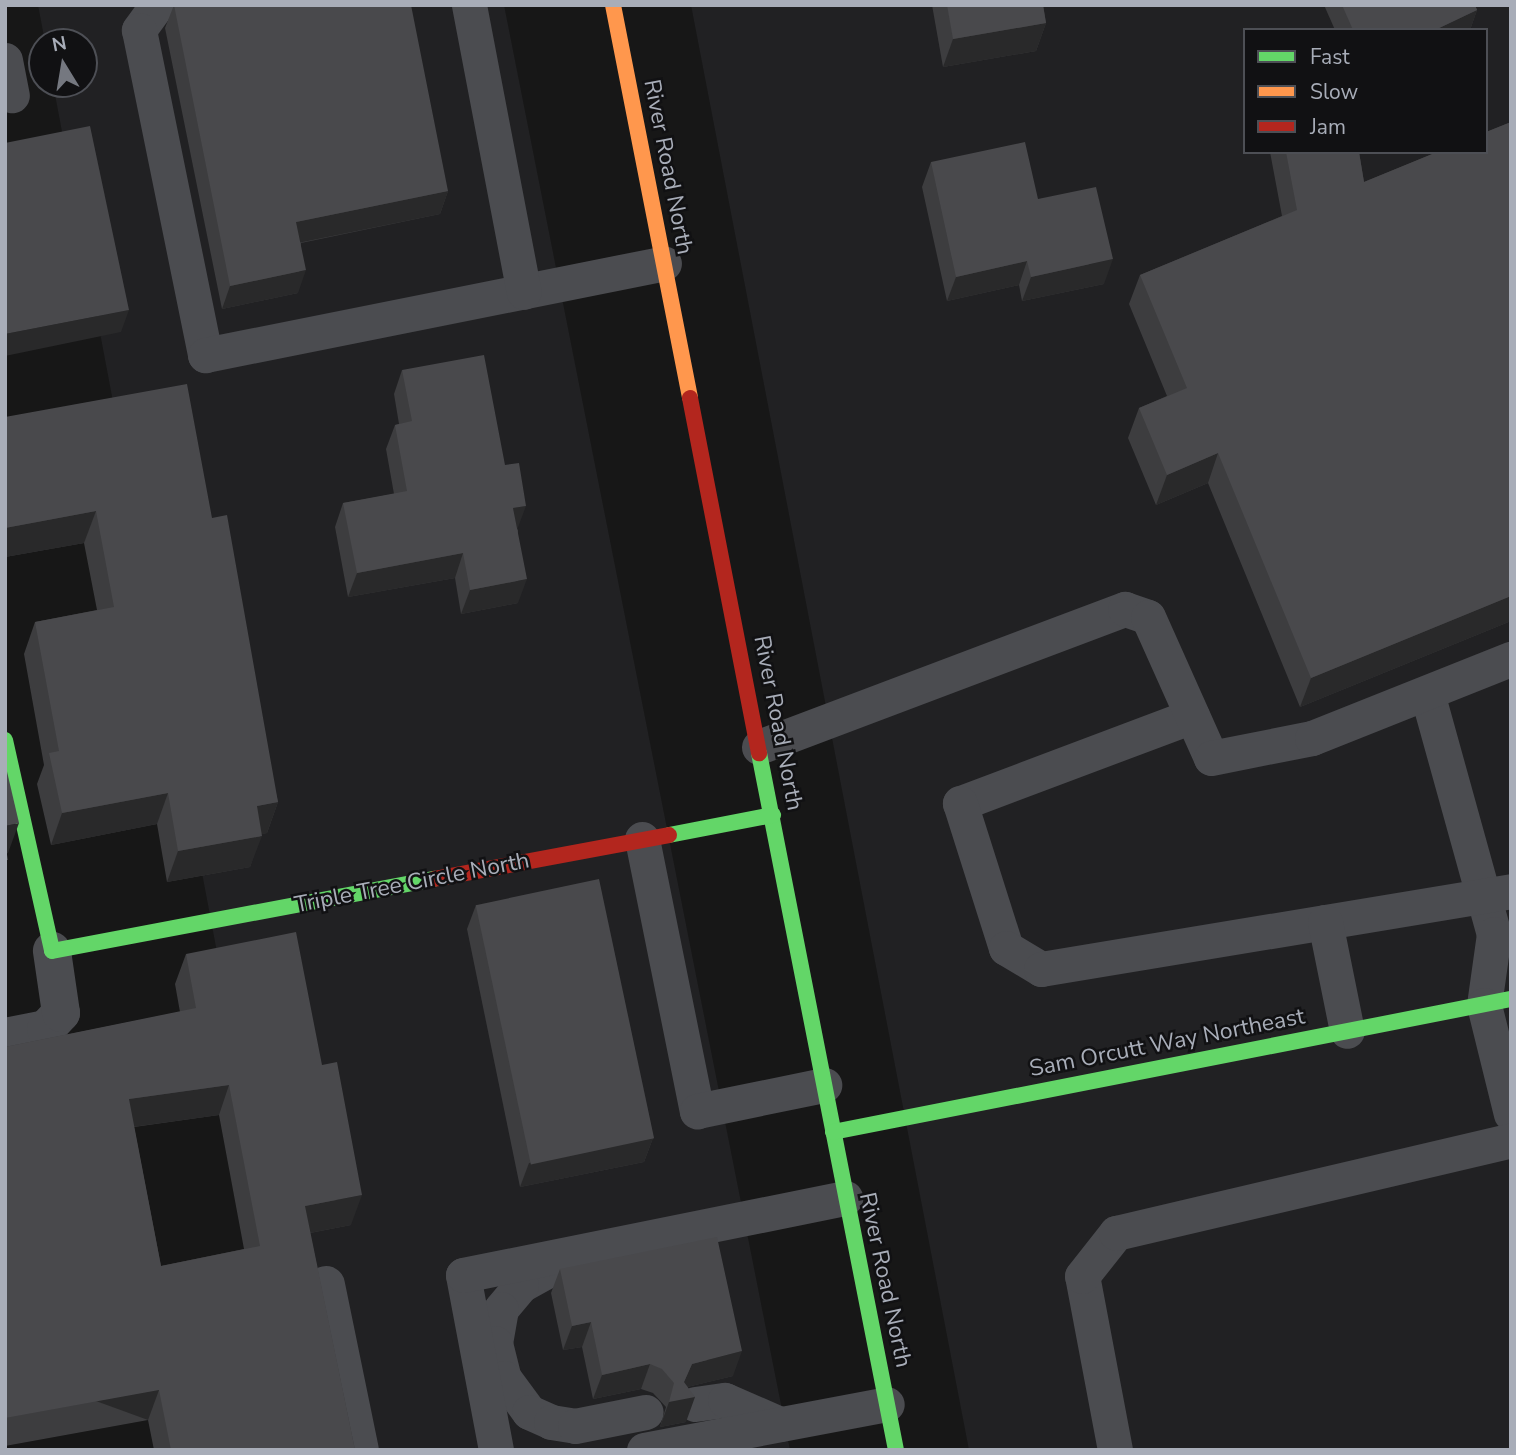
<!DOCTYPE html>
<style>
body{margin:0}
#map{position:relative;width:1516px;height:1455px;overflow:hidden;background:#171717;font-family:"Nunito Sans",sans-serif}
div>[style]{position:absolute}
.built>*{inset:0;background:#212123}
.lane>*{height:35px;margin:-17.5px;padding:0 17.5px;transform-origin:17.5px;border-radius:17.5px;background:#4b4c50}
.street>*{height:38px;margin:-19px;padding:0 19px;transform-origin:19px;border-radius:19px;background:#4b4c50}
.fast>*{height:16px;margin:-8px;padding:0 8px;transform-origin:8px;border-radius:8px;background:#63d668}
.slow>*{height:16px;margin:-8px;padding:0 8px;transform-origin:8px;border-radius:8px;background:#ff974d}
.jam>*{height:16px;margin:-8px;padding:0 8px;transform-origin:8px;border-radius:8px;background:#b3261e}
.wall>*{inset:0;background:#3d3d3f}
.shaded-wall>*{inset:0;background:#29292a;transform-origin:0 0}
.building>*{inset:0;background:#49494c;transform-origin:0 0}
span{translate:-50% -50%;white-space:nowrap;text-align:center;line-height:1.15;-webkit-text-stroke:5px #111113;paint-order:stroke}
.street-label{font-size:23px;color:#a8adb8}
.frame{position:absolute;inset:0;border:7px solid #a8adb8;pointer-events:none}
.legend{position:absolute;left:1243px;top:28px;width:245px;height:126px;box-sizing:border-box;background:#111113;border:2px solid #4d4f55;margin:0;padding:9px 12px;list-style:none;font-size:21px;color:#a8adb8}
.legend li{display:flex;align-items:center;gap:14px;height:35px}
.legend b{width:35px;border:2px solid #4d4f55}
.north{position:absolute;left:28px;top:28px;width:70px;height:70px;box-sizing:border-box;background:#111113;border:2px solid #4d4f55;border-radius:50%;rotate:349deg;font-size:19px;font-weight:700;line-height:28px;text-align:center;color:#a8adb8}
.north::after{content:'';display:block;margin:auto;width:24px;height:32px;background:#757880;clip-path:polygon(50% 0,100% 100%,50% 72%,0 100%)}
</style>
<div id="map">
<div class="built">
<div style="clip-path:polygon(38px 5px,504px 5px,790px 1450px,311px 1450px,53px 84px,84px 84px,84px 42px,45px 42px)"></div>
<div style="clip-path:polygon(evenodd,691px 5px,1511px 5px,1511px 1450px,969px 1450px,691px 5px,1245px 30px,1486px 30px,1486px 152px,1245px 152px,1245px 30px)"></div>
</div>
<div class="lane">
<div style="left:157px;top:5px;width:31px;rotate:126deg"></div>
<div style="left:139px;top:30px;width:332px;rotate:78.5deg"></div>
<div style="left:205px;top:355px;width:468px;rotate:-11.3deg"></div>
<div style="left:469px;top:5px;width:292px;rotate:79.2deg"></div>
<div style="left:5px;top:60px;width:36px;rotate:79deg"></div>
<div style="left:1427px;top:693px;width:250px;rotate:74.5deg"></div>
<div style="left:1494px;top:934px;width:72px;rotate:98deg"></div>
<div style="left:1484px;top:1005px;width:112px;rotate:76.1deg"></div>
<div style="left:1192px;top:716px;width:248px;rotate:159.4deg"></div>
<div style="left:960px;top:803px;width:152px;rotate:72.4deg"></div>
<div style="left:1006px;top:948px;width:41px;rotate:31deg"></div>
<div style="left:1041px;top:969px;width:476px;rotate:-9.4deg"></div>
<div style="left:759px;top:747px;width:391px;rotate:-20.7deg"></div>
<div style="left:1125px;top:609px;width:24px;rotate:19deg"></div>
<div style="left:1148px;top:617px;width:154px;rotate:65.9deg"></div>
<div style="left:1211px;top:758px;width:103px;rotate:-11.2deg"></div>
<div style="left:1312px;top:738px;width:214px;rotate:-21.7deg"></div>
<div style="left:642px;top:839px;width:278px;rotate:78.6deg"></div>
<div style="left:697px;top:1111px;width:130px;rotate:-11.6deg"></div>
<div style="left:1325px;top:922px;width:111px;rotate:78.6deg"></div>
<div style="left:561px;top:1263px;width:46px;rotate:151.2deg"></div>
<div style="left:521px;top:1285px;width:31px;rotate:130deg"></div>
<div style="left:501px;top:1309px;width:35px;rotate:100deg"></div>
<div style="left:495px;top:1343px;width:36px;rotate:76deg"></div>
<div style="left:504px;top:1378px;width:42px;rotate:53.7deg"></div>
<div style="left:529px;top:1412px;width:24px;rotate:24deg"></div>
<div style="left:551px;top:1422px;width:24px;rotate:9deg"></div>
<div style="left:575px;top:1426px;width:72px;rotate:-11.2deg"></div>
<div style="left:695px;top:1404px;width:30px;rotate:-8deg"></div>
<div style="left:725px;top:1400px;width:60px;rotate:23.6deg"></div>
<div style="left:496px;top:1450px;width:178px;rotate:-100.7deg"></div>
<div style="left:463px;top:1275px;width:390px;rotate:-11.4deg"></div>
<div style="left:644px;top:1450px;width:247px;rotate:-10.7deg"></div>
<div style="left:1115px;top:1450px;width:177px;rotate:-100.7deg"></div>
<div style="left:1082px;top:1276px;width:55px;rotate:-51.7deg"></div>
<div style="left:1116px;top:1233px;width:406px;rotate:-13.2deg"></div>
</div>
<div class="street">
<div style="left:5px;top:1037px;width:42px;rotate:-11deg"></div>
<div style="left:46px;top:1029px;width:22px;rotate:-47deg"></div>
<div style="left:61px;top:1013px;width:63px;rotate:-98.3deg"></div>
<div style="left:326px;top:1285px;width:168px;rotate:78.4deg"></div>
</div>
<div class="fast">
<div style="left:5px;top:740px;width:216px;rotate:77.4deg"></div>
<div style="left:52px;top:951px;width:389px;rotate:-10.7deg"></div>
<div style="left:759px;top:753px;width:710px;rotate:78.88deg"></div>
<div style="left:669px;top:835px;width:106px;rotate:-10.9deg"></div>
<div style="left:833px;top:1132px;width:691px;rotate:-11.1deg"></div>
</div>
<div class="slow">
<div style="left:613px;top:5px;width:400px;rotate:78.9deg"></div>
</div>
<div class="jam">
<div style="left:690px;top:398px;width:362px;rotate:79deg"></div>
<div style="left:434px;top:879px;width:239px;rotate:-10.6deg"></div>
</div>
<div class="wall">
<div style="clip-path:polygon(174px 5px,448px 191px,440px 214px,301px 243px,298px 293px,222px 309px,165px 28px)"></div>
<div style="clip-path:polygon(932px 5px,1043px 5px,1046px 23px,1036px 51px,943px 67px)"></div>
<div style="clip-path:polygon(1324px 5px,1475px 5px,1477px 10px,1470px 30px,1335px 30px)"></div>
<div style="clip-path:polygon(1511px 122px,1511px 621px,1300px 707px,1208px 483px,1156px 505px,1128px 438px,1139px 408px,1167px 396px,1129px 304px,1140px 275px,1282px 216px,1270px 152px,1359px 152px,1364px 182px)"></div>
<div style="clip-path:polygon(931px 162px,1038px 199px,1104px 284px,1022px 301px,1019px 285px,947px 301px,922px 187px)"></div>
<div style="clip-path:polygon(402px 370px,518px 530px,518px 603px,461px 614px,455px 578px,348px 597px,335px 527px,343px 503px,394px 494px,386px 449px,395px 425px,399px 424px,394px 394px)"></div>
<div style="clip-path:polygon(5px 417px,212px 518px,278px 802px,267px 833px,261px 834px,250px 867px,167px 882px,157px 824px,51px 845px,37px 784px,44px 765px,24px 654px,35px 622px,97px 610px,84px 543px,5px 557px)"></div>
<div style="clip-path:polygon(476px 905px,653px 1138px,644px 1162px,520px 1187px,467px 929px)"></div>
<div style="clip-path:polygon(evenodd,186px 954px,351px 1225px,310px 1233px,355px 1450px,154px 1450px,148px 1420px,5px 1446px,5px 1047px,180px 1012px,175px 984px,186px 954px,219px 1115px,244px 1249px,161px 1266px,134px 1127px,219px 1115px)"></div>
<div style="clip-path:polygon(560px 1269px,733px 1376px,687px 1387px,686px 1422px,660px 1427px,666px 1407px,653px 1393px,641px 1389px,593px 1399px,582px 1347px,563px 1350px,551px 1293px)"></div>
</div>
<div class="shaded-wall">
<div style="clip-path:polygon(1477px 10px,1470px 30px,1435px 30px)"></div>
<div style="clip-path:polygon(1046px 23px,1036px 51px,943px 67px,953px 39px)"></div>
<div style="clip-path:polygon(448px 191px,440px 214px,288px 245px,296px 222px)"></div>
<div style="clip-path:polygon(1113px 259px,1104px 284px,1022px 301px,1031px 277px)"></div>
<div style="clip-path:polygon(1027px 261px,1019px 285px,947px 301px,956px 277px)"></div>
<div style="clip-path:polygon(306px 270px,298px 293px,222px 309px,230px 286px)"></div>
<div style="clip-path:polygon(129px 310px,121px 332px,5px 356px,5px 334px)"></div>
<div style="clip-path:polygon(1218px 453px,1208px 483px,1156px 505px,1167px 475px)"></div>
<div style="clip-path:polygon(526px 506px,517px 530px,513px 508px)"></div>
<div style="clip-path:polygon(96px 511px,84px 543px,5px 557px,5px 528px)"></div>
<div style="clip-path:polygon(463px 553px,455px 578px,348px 597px,357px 573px)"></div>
<div style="clip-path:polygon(527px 579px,518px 603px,461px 614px,470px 590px)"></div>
<div style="clip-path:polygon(1511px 596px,1511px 621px,1300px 707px,1311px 678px)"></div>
<div style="clip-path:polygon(168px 793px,157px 824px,51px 845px,62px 813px)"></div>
<div style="clip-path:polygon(278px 802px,267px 833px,245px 838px,257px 806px)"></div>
<div style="clip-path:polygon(19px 823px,8px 853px,5px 854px,5px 826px)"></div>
<div style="clip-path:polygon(262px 836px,250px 867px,167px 882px,178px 851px)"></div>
<div style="clip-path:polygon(229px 1085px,219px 1115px,118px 1129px,129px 1099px)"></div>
<div style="clip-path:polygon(653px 1138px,644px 1162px,520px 1187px,529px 1163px)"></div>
<div style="clip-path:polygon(362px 1195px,351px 1225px,294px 1236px,305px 1206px)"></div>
<div style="clip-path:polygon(591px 1322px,582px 1347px,563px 1350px,572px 1326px)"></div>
<div style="clip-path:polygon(742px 1351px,733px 1376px,683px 1388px,695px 1397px,686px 1422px,660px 1427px,669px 1402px,684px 1382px,692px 1364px)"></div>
<div style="clip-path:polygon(650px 1364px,641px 1389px,593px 1399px,602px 1375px)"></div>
<div style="left:159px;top:1390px;width:32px;height:157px;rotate:110deg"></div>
</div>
<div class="building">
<div style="clip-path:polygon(174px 5px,411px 5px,448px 191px,296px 222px,306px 270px,230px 286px)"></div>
<div style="clip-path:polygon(947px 5px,1043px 5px,1046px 23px,953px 39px)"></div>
<div style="clip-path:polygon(1342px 5px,1475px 5px,1477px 10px,1435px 30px,1353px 30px)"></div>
<div style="clip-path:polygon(1511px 122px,1511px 596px,1311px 678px,1218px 453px,1167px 475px,1139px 408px,1187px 388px,1140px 275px,1297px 210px,1286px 152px,1359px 152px,1364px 182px,1437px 152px,1486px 152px,1486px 132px)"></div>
<div style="clip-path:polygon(90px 126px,129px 310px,5px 334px,5px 143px)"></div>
<div style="clip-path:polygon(1025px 142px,1038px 199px,1096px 187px,1113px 259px,1031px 277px,1027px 261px,956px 277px,931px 162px)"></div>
<div style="clip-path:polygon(484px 355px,505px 465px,519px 463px,526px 506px,513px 508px,527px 579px,470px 590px,463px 553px,357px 573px,343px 503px,407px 491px,395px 425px,412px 421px,402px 370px)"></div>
<div style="clip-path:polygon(187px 384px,212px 518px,227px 515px,278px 802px,257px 806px,262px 836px,178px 851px,168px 793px,62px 813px,49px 753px,59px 751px,35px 622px,114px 607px,96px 511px,5px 528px,5px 417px)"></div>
<div style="clip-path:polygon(5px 763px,19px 823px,5px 826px)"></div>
<div style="clip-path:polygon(5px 844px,8px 860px,5px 860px)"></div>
<div style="left:599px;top:879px;width:265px;height:126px;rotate:78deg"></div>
<div style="clip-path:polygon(evenodd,296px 932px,322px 1065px,337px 1062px,362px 1195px,305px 1206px,355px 1450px,171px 1450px,159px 1390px,5px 1418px,5px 1047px,196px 1008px,186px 954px,296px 932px,229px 1085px,260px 1246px,161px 1266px,129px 1099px,229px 1085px)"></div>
<div style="clip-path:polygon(717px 1237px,742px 1351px,692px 1364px,684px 1382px,695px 1397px,669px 1402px,674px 1383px,662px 1369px,650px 1364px,602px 1375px,591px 1322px,572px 1326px,560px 1269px)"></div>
</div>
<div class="street-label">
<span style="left:668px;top:167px;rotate:79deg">River Road North</span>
<span style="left:778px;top:723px;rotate:79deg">River Road North</span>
<span style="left:412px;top:883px;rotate:-11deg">Triple Tree Circle North</span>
<span style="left:1167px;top:1043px;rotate:-11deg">Sam Orcutt Way Northeast</span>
<span style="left:885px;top:1280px;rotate:78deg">River Road North</span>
</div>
<div class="frame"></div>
<ul class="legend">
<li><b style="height:9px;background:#63d668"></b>Fast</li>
<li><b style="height:9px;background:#ff974d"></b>Slow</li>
<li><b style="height:9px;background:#b3261e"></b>Jam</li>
</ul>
<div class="north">N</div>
</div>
